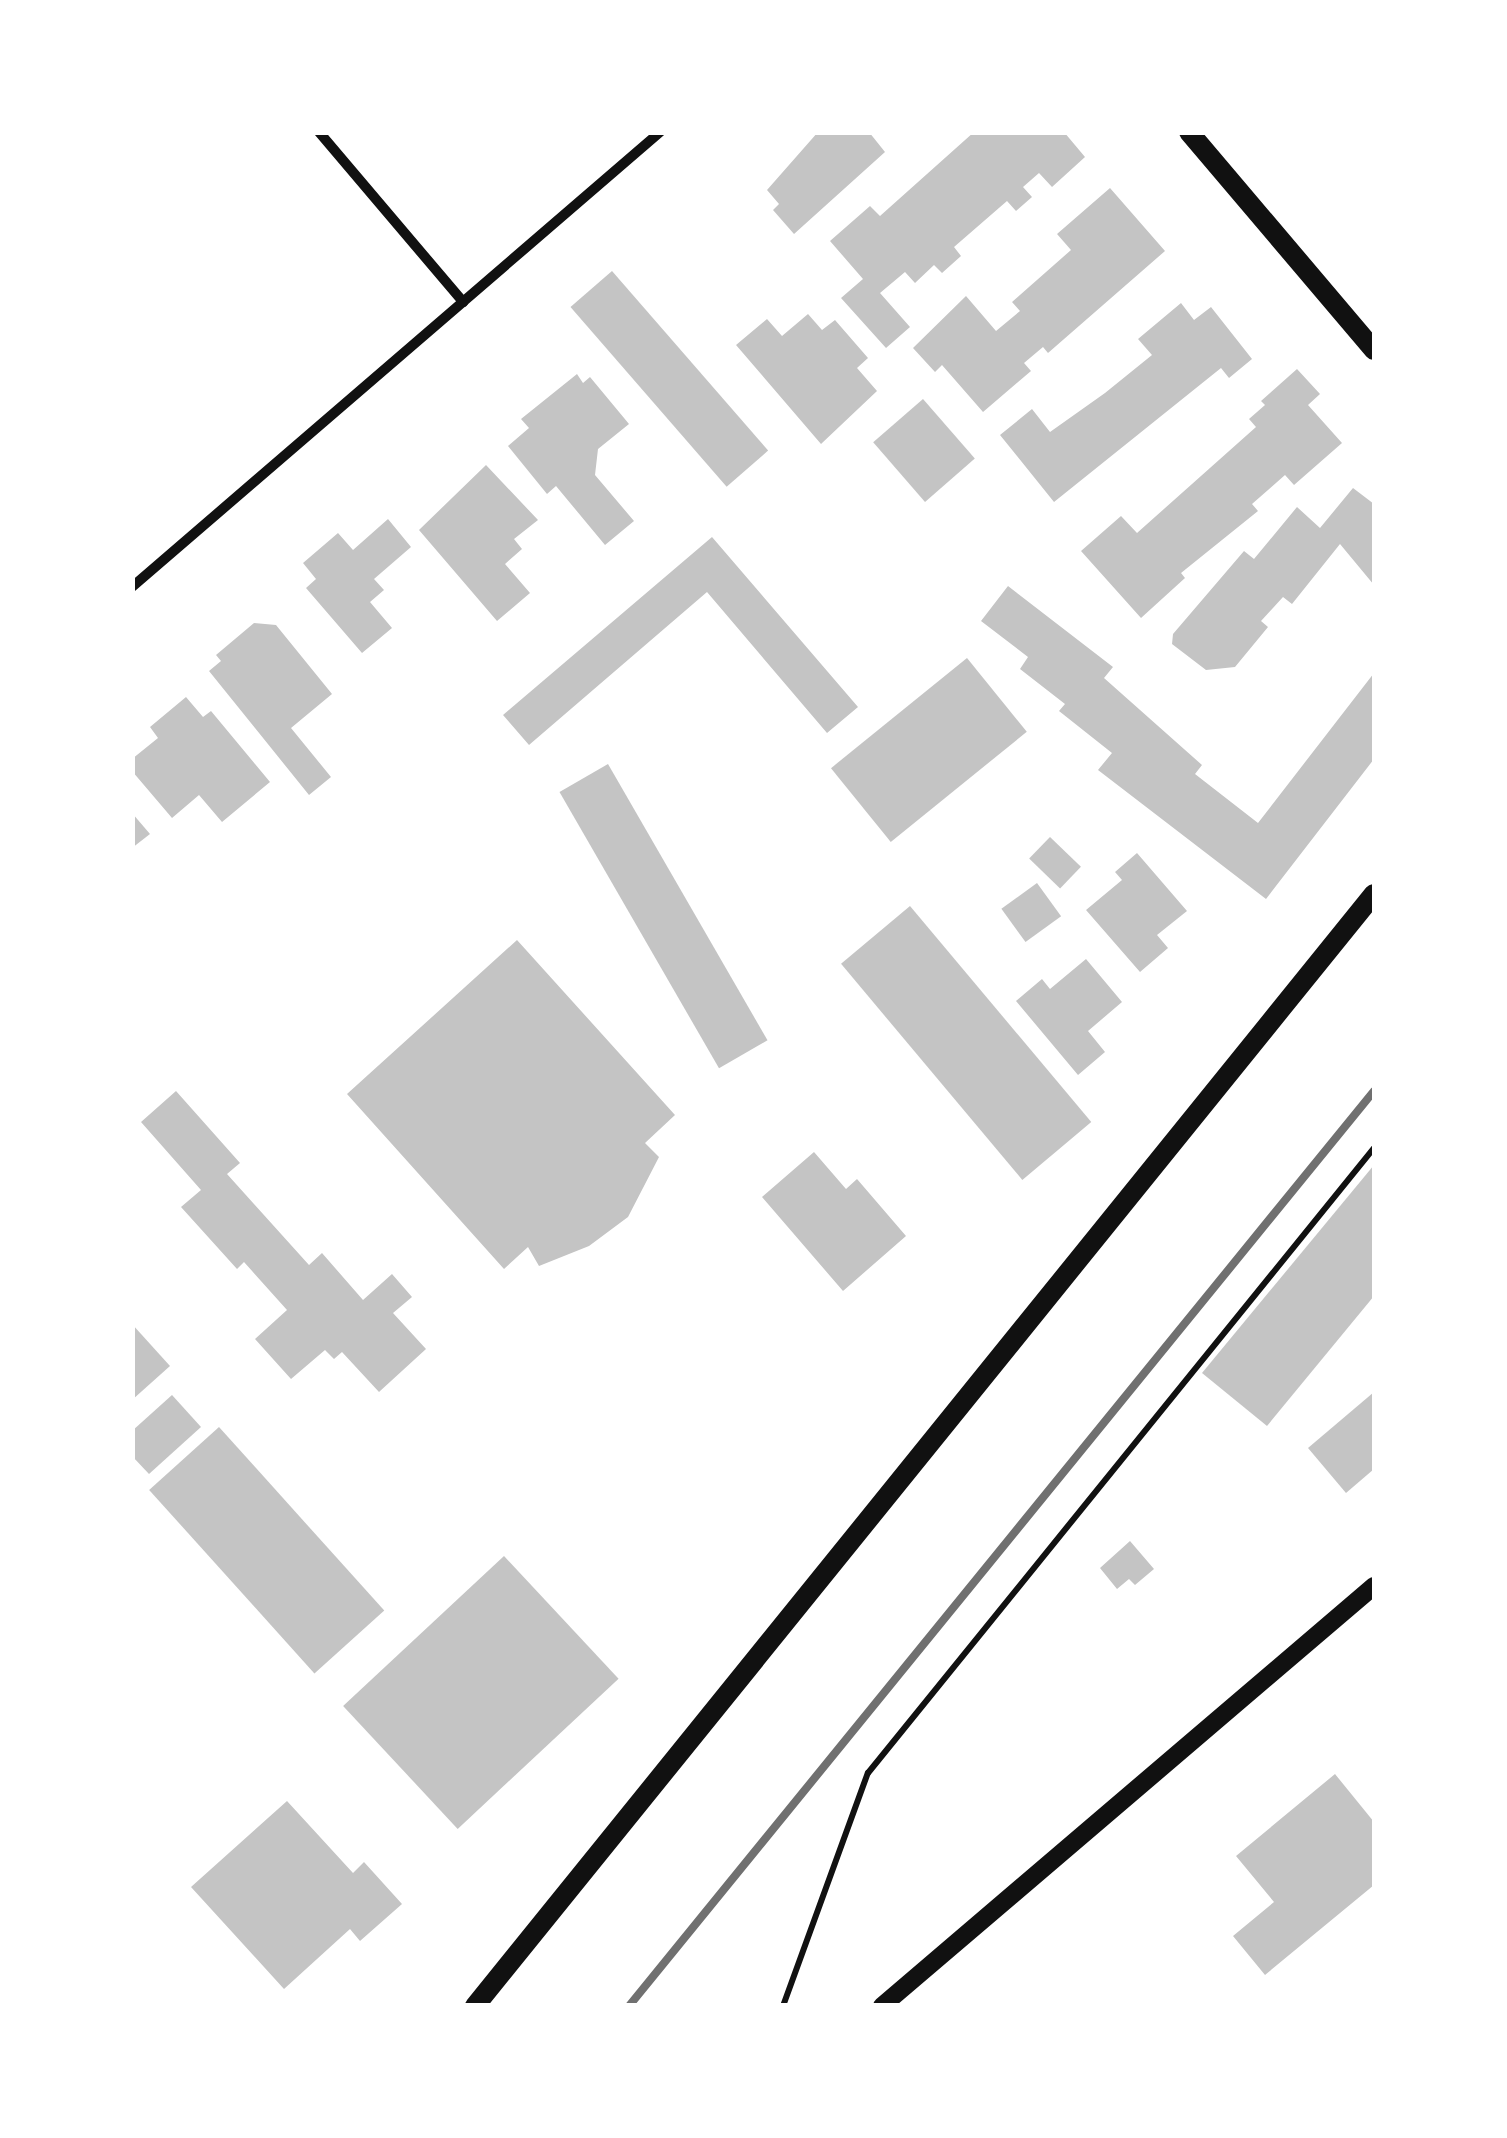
<!DOCTYPE html>
<style>
body{margin:0}
#map{position:relative;width:1507px;height:2138px;overflow:hidden;background:#fff;font-family:"Sofia Sans Condensed",sans-serif}
div>[style]{position:absolute}
.building>*{inset:0;background:#c4c4c4;transform-origin:0 0}
.path>*{height:6px;margin:-3px;padding:0 3px;transform-origin:3px;border-radius:3px;background:#111}
.minor>*{height:10px;margin:-5px;padding:0 5px;transform-origin:5px;border-radius:5px;background:#111}
.tertiary>*{height:18px;margin:-9px;padding:0 9px;transform-origin:9px;border-radius:9px;background:#111}
.secondary>*{height:20px;margin:-10px;padding:0 10px;transform-origin:10px;border-radius:10px;background:#111}
.rail>*{height:8px;margin:-4px;padding:0 4px;transform-origin:4px;border-radius:4px;background:#707070}
span{translate:-50% -50%;white-space:nowrap;text-align:center;line-height:1.15;-webkit-text-stroke:9px #fff;paint-order:stroke}
.frame{position:absolute;inset:0;border:135px solid #fff;pointer-events:none}
</style>
<div id="map">
<div class="building">
<div style="clip-path:polygon(818px 132px,869px 132px,885px 152px,794px 234px,773px 210px,779px 204px,767px 190px)"></div>
<div style="clip-path:polygon(974px 132px,1064px 132px,1085px 157px,1052px 187px,1039px 173px,1023px 187px,1032px 197px,1016px 211px,1007px 201px,954px 247px,961px 256px,942px 273px,934px 265px,915px 283px,905px 272px,880px 293px,910px 327px,886px 348px,841px 298px,863px 279px,830px 241px,870px 206px,880px 216px)"></div>
<div style="clip-path:polygon(1110px 188px,1165px 251px,1048px 353px,1043px 347px,1024px 363px,1031px 371px,983px 412px,942px 365px,935px 372px,913px 348px,966px 296px,996px 331px,1020px 311px,1012px 302px,1071px 250px,1057px 234px)"></div>
<div style="left:612px;top:271px;width:238px;height:55px;rotate:49deg"></div>
<div style="clip-path:polygon(1181px 303px,1194px 320px,1211px 307px,1252px 359px,1229px 378px,1221px 368px,1054px 502px,1000px 435px,1032px 409px,1050px 432px,1105px 393px,1152px 355px,1138px 339px)"></div>
<div style="clip-path:polygon(808px 314px,822px 330px,835px 320px,868px 358px,857px 368px,877px 391px,821px 444px,736px 345px,767px 319px,782px 336px)"></div>
<div style="clip-path:polygon(1297px 369px,1320px 394px,1308px 405px,1342px 443px,1294px 485px,1285px 475px,1252px 504px,1258px 511px,1181px 573px,1185px 578px,1141px 618px,1081px 551px,1121px 516px,1137px 533px,1256px 427px,1249px 419px,1265px 405px,1261px 401px)"></div>
<div style="clip-path:polygon(577px 374px,583px 383px,590px 377px,629px 424px,598px 449px,595px 475px,634px 521px,605px 545px,556px 486px,547px 494px,508px 446px,529px 428px,521px 419px)"></div>
<div style="left:923px;top:399px;width:79px;height:66px;rotate:49deg"></div>
<div style="clip-path:polygon(486px 465px,538px 520px,514px 539px,522px 549px,505px 564px,530px 593px,497px 621px,419px 530px)"></div>
<div style="clip-path:polygon(1353px 488px,1374px 504px,1374px 585px,1340px 544px,1292px 604px,1283px 597px,1261px 621px,1268px 627px,1235px 667px,1206px 670px,1172px 644px,1173px 634px,1244px 551px,1254px 559px,1297px 507px,1320px 528px)"></div>
<div style="clip-path:polygon(388px 519px,411px 547px,374px 579px,384px 590px,370px 602px,392px 628px,362px 653px,306px 588px,316px 579px,303px 563px,338px 533px,353px 550px)"></div>
<div style="clip-path:polygon(712px 537px,858px 707px,827px 733px,707px 592px,529px 745px,503px 715px)"></div>
<div style="clip-path:polygon(1008px 586px,1113px 667px,1104px 678px,1202px 765px,1195px 774px,1258px 823px,1374px 673px,1374px 759px,1266px 899px,1098px 770px,1112px 753px,1059px 711px,1065px 704px,1020px 669px,1028px 657px,981px 621px)"></div>
<div style="clip-path:polygon(254px 623px,276px 625px,332px 694px,291px 728px,331px 777px,309px 795px,209px 671px,221px 661px,216px 655px)"></div>
<div style="left:967px;top:658px;width:95px;height:175px;rotate:51deg"></div>
<div style="clip-path:polygon(186px 697px,203px 717px,211px 711px,270px 782px,222px 822px,199px 795px,172px 818px,132px 771px,132px 759px,158px 738px,150px 727px)"></div>
<div style="left:608px;top:764px;width:319px;height:56px;rotate:60deg"></div>
<div style="clip-path:polygon(132px 813px,150px 834px,132px 848px)"></div>
<div style="left:1050px;top:837px;width:43px;height:30px;rotate:44deg"></div>
<div style="clip-path:polygon(1137px 853px,1187px 911px,1157px 935px,1168px 948px,1140px 972px,1086px 910px,1122px 880px,1115px 872px)"></div>
<div style="left:1037px;top:883px;width:41px;height:44px;rotate:54deg"></div>
<div style="left:910px;top:906px;width:282px;height:90px;rotate:50deg"></div>
<div style="clip-path:polygon(517px 940px,675px 1115px,645px 1143px,659px 1157px,628px 1217px,589px 1246px,539px 1266px,528px 1247px,504px 1269px,347px 1094px)"></div>
<div style="clip-path:polygon(1086px 959px,1122px 1002px,1088px 1031px,1105px 1052px,1078px 1075px,1016px 1001px,1042px 979px,1050px 989px)"></div>
<div style="clip-path:polygon(176px 1091px,240px 1163px,227px 1174px,309px 1265px,322px 1253px,363px 1300px,392px 1274px,412px 1297px,393px 1313px,426px 1349px,379px 1392px,342px 1352px,334px 1359px,325px 1350px,291px 1379px,255px 1339px,287px 1310px,244px 1262px,237px 1269px,181px 1207px,201px 1190px,141px 1122px)"></div>
<div style="clip-path:polygon(814px 1152px,846px 1189px,857px 1179px,906px 1236px,843px 1291px,762px 1197px)"></div>
<div style="clip-path:polygon(1374px 1165px,1374px 1296px,1267px 1426px,1202px 1373px)"></div>
<div style="clip-path:polygon(132px 1324px,170px 1366px,132px 1400px)"></div>
<div style="clip-path:polygon(1374px 1392px,1374px 1469px,1346px 1493px,1308px 1448px)"></div>
<div style="clip-path:polygon(172px 1395px,201px 1427px,149px 1474px,132px 1456px,132px 1431px)"></div>
<div style="left:219px;top:1427px;width:247px;height:94px;rotate:48deg"></div>
<div style="clip-path:polygon(1130px 1541px,1154px 1569px,1135px 1585px,1129px 1579px,1117px 1589px,1100px 1568px)"></div>
<div style="left:504px;top:1556px;width:168px;height:220px;rotate:47deg"></div>
<div style="clip-path:polygon(1335px 1774px,1374px 1822px,1374px 1885px,1265px 1975px,1233px 1936px,1274px 1902px,1236px 1856px)"></div>
<div style="clip-path:polygon(287px 1801px,353px 1873px,364px 1862px,402px 1904px,360px 1941px,350px 1929px,284px 1989px,191px 1887px)"></div>
</div>
<div class="path">
<div style="left:783px;top:2006px;width:248px;rotate:-70deg"></div>
<div style="left:868px;top:1773px;width:804px;rotate:-51.01deg"></div>
</div>
<div class="minor">
<div style="left:319px;top:132px;width:223px;rotate:49.7deg"></div>
<div style="left:132px;top:587px;width:697px;rotate:-40.75deg"></div>
</div>
<div class="tertiary">
<div style="left:882px;top:2006px;width:647px;rotate:-40.49deg"></div>
</div>
<div class="secondary">
<div style="left:1189px;top:132px;width:286px;rotate:49.7deg"></div>
<div style="left:475px;top:2006px;width:1430px;rotate:-51.05deg"></div>
</div>
<div class="rail">
<div style="left:629px;top:2006px;width:1180px;rotate:-50.85deg"></div>
</div>
<div class="frame"></div>
</div>
